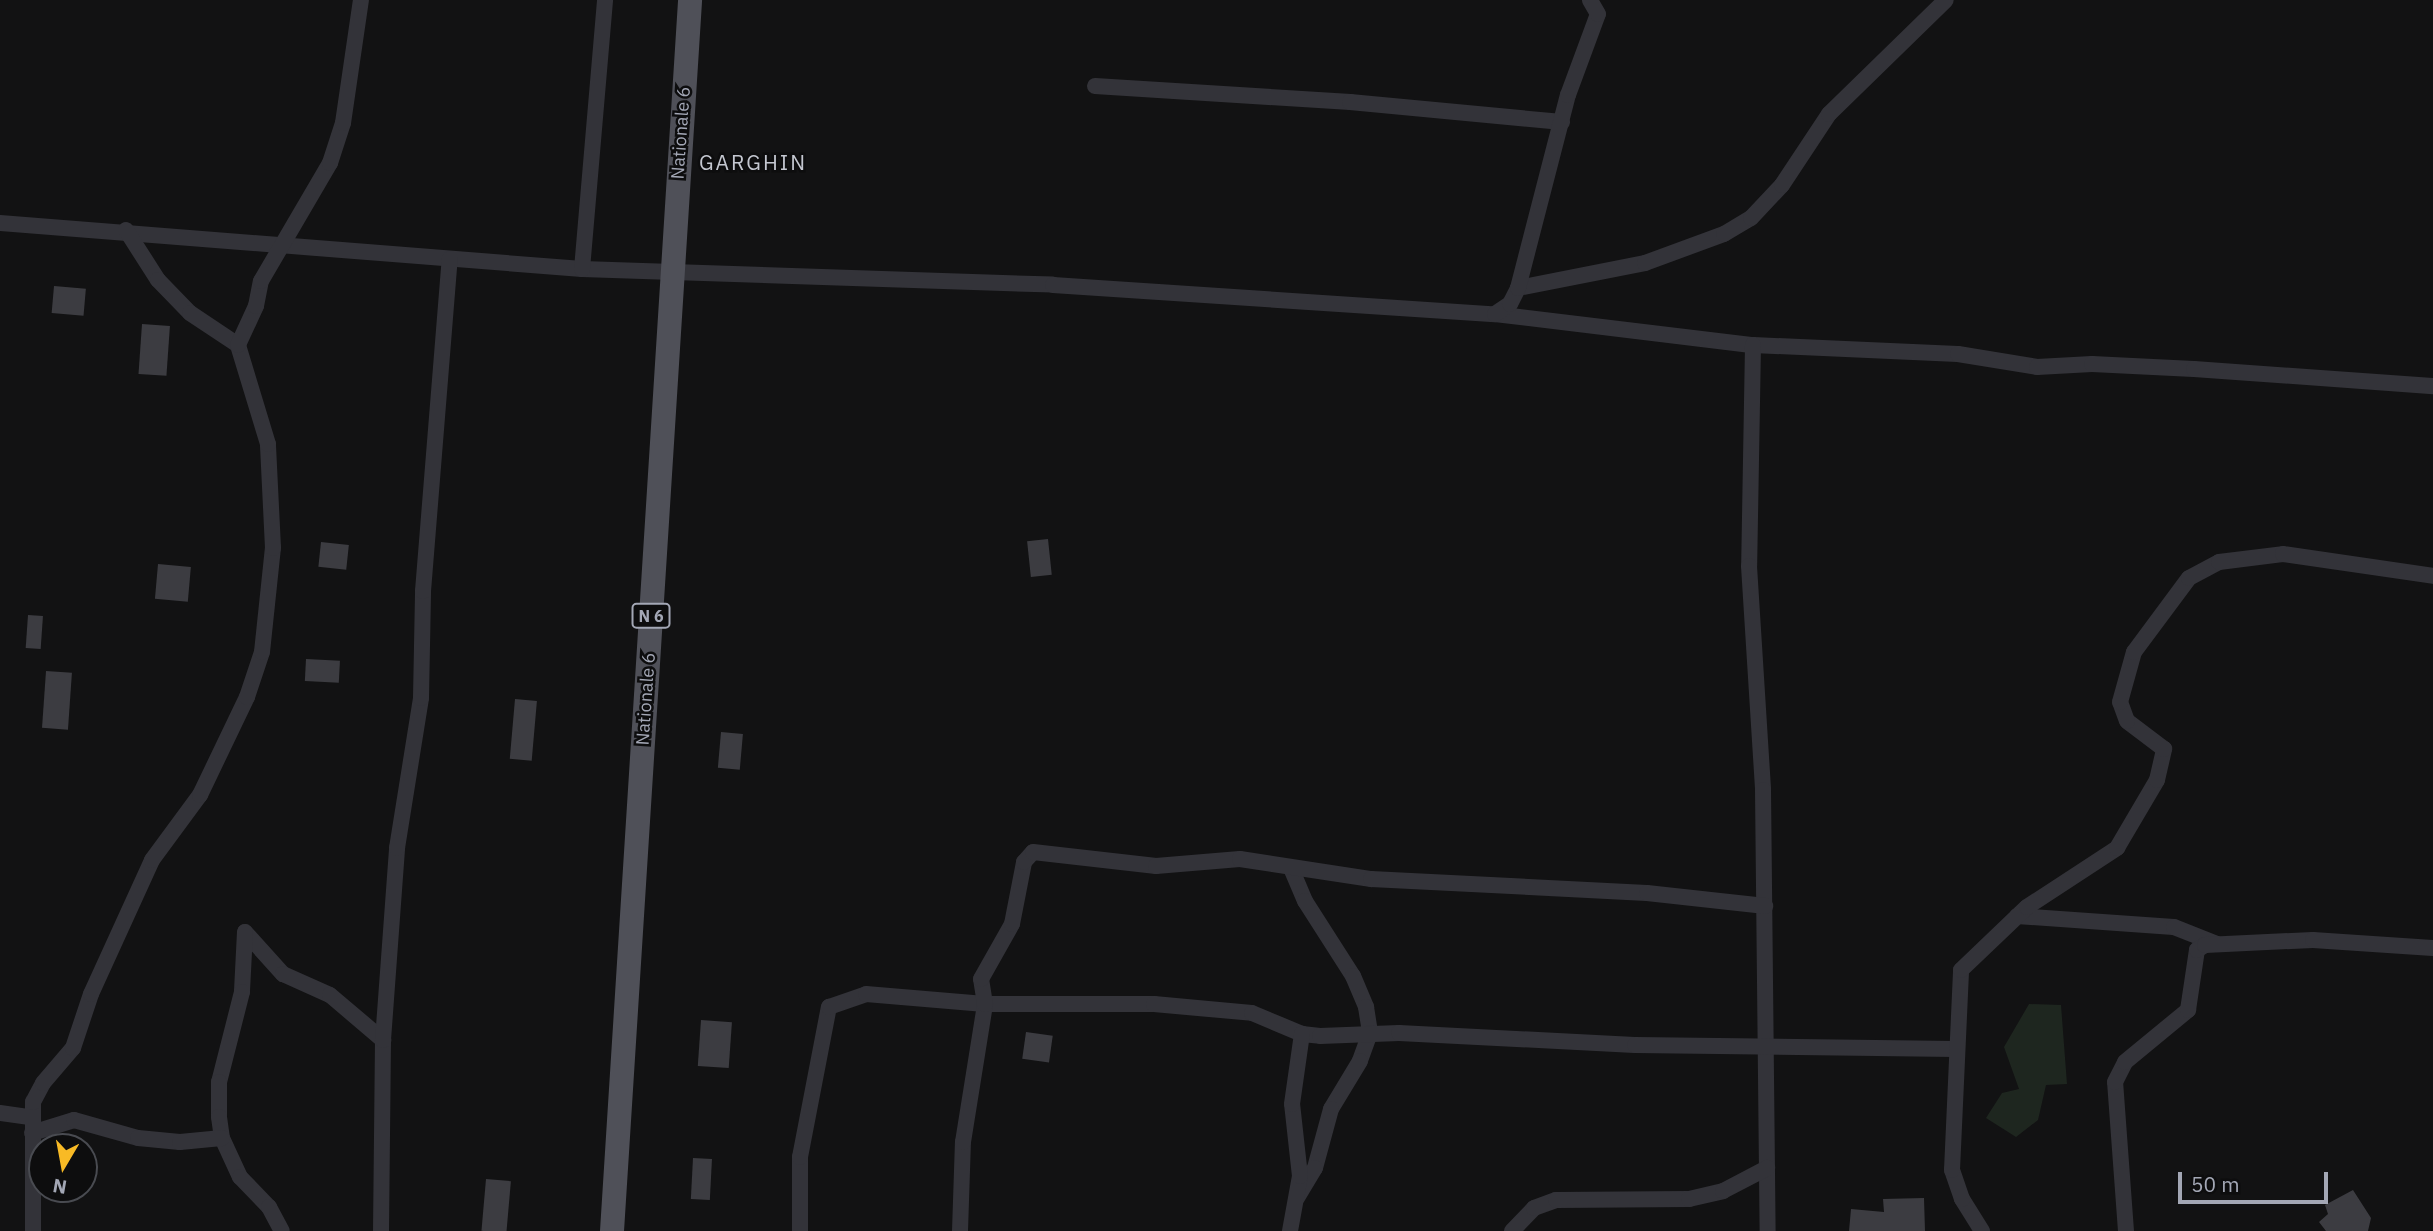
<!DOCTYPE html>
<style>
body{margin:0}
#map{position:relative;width:2433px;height:1231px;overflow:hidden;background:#121213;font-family:"IBM Plex Sans",sans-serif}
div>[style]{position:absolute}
.green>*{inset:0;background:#1e261f}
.building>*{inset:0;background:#3c3c41;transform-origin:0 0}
.street>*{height:16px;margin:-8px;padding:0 8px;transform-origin:8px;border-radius:8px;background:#333339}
.primary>*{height:24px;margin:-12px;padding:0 12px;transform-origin:12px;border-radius:12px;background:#4f5058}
span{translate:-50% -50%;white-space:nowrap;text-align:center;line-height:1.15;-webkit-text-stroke:5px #0d0d0e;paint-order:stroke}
.shield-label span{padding:2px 5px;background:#0d0d0e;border:2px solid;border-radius:5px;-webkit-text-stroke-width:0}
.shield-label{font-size:16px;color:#a3a7b5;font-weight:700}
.street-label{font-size:18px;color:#a3a7b5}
.quarter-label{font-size:21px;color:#c4c7d0;letter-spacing:2px}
.north{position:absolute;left:28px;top:1133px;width:70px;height:70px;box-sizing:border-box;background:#0d0d0e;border:2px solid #494b51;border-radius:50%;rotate:190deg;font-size:19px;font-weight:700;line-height:28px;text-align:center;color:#a3a7b5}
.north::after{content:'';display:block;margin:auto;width:24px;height:32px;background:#f8ba25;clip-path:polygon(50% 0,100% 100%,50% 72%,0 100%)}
.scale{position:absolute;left:2178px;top:1172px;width:150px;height:32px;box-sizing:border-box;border:4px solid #a3a7b5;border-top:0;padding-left:9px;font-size:21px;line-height:24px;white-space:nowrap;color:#a3a7b5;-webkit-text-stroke:5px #0d0d0e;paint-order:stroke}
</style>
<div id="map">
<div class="green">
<div style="clip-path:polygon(2029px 1004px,2061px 1005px,2067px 1084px,2046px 1085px,2038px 1120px,2016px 1137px,1986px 1118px,2002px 1093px,2019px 1089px,2004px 1047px)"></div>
</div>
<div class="building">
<div style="left:54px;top:286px;width:32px;height:27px;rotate:5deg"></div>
<div style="left:142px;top:324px;width:28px;height:50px;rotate:4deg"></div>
<div style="left:1048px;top:539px;width:36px;height:21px;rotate:84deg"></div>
<div style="left:321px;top:542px;width:28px;height:25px;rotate:6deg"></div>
<div style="left:158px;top:564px;width:33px;height:35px;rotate:5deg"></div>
<div style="left:28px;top:615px;width:15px;height:33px;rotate:4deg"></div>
<div style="left:306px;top:659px;width:34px;height:22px;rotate:3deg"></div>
<div style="left:46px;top:671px;width:26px;height:57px;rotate:4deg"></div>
<div style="left:515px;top:699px;width:22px;height:60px;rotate:5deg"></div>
<div style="left:721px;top:732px;width:22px;height:36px;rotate:5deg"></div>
<div style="left:701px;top:1020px;width:31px;height:46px;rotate:4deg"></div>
<div style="left:1026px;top:1032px;width:27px;height:27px;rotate:8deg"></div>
<div style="left:693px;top:1158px;width:19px;height:41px;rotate:3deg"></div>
<div style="left:486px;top:1179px;width:25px;height:52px;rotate:5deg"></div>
<div style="clip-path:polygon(2353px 1190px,2371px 1218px,2368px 1231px,2326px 1231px,2319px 1222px,2328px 1214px,2325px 1205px)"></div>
<div style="clip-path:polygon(1924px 1198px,1925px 1231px,1849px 1231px,1851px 1209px,1884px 1212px,1883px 1199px)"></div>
</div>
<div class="street">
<div style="left:1095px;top:86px;width:256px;rotate:3.6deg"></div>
<div style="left:1350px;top:102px;width:213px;rotate:5.4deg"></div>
<div style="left:0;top:223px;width:584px;rotate:4.52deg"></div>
<div style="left:582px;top:269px;width:471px;rotate:1.9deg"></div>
<div style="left:1053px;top:285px;width:443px;rotate:3.8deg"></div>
<div style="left:1495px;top:314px;width:260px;rotate:6.9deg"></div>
<div style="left:1753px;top:345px;width:205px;rotate:2.5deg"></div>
<div style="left:1958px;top:354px;width:80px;rotate:9.3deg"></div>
<div style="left:2037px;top:367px;width:55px;rotate:-3.1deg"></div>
<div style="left:2092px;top:364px;width:102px;rotate:2.8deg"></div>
<div style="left:2194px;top:369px;width:240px;rotate:4.1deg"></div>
<div style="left:126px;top:230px;width:59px;rotate:57.4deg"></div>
<div style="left:158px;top:280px;width:46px;rotate:45.9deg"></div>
<div style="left:190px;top:313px;width:58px;rotate:33.7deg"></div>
<div style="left:582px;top:269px;width:270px;rotate:-85.1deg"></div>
<div style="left:1518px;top:288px;width:129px;rotate:-11.1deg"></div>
<div style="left:1645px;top:263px;width:84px;rotate:-20.2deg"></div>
<div style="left:1724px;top:234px;width:31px;rotate:-31deg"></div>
<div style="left:1751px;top:218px;width:45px;rotate:-46.8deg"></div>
<div style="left:1782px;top:185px;width:85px;rotate:-56.5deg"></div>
<div style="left:1829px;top:114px;width:163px;rotate:-44.3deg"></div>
<div style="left:1495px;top:314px;width:18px;rotate:-34deg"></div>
<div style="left:1510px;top:304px;width:18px;rotate:-63deg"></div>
<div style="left:1518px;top:288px;width:199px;rotate:-75.5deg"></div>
<div style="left:1568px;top:95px;width:86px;rotate:-69.7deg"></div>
<div style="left:1598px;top:14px;width:16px;rotate:-120deg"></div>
<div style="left:1753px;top:345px;width:221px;rotate:91deg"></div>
<div style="left:1749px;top:566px;width:224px;rotate:86.4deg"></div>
<div style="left:1763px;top:790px;width:441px;rotate:89.4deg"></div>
<div style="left:1291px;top:868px;width:36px;rotate:67deg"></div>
<div style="left:1305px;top:901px;width:89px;rotate:57.4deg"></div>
<div style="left:1353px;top:976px;width:34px;rotate:67deg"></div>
<div style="left:1366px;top:1007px;width:26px;rotate:81deg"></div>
<div style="left:1370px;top:1033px;width:30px;rotate:110deg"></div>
<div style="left:1360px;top:1061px;width:56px;rotate:121.1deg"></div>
<div style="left:1331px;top:1109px;width:61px;rotate:105.2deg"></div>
<div style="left:1315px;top:1168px;width:35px;rotate:121deg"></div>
<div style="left:2017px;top:916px;width:157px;rotate:4deg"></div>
<div style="left:2174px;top:927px;width:46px;rotate:21.6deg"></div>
<div style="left:245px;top:932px;width:57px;rotate:47.9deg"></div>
<div style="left:283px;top:974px;width:51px;rotate:24.1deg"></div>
<div style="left:330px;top:995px;width:70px;rotate:40.3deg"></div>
<div style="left:383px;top:1040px;width:191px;rotate:90.6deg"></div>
<div style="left:245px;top:932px;width:60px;rotate:92.9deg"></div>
<div style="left:242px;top:992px;width:93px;rotate:104.3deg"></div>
<div style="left:219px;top:1082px;width:35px;rotate:90deg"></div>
<div style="left:219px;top:1117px;width:21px;rotate:82deg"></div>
<div style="left:222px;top:1138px;width:43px;rotate:65.2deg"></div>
<div style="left:240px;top:1177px;width:42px;rotate:46deg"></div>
<div style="left:269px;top:1207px;width:27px;rotate:62deg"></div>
<div style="left:383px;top:1040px;width:193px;rotate:-85.8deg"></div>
<div style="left:397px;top:848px;width:152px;rotate:-80.9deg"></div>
<div style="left:421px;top:698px;width:107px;rotate:-88.9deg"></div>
<div style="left:423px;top:591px;width:333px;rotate:-85.4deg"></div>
<div style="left:0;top:1113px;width:30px;rotate:8deg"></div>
<div style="left:32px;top:1133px;width:44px;rotate:-17.2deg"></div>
<div style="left:74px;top:1120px;width:66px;rotate:15.7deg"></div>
<div style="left:138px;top:1138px;width:42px;rotate:5.4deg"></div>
<div style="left:180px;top:1142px;width:42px;rotate:-5.4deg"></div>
<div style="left:33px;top:1231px;width:129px;rotate:-90deg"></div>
<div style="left:33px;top:1102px;width:21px;rotate:-62deg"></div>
<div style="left:43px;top:1083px;width:46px;rotate:-49.4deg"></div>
<div style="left:73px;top:1048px;width:57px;rotate:-71.6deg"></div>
<div style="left:91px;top:994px;width:147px;rotate:-65.5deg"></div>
<div style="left:152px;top:860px;width:81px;rotate:-53.6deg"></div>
<div style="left:200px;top:795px;width:109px;rotate:-64.4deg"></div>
<div style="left:247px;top:697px;width:47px;rotate:-71.6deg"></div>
<div style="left:262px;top:652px;width:105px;rotate:-84deg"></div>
<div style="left:273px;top:548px;width:104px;rotate:-92.8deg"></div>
<div style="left:268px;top:444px;width:103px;rotate:-106.9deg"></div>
<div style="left:238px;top:345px;width:43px;rotate:-65.2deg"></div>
<div style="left:256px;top:306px;width:25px;rotate:-79deg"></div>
<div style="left:261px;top:281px;width:137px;rotate:-59.7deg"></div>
<div style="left:330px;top:163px;width:42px;rotate:-72deg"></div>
<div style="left:343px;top:123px;width:124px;rotate:-81.7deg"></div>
<div style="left:800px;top:1231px;width:74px;rotate:-90deg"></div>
<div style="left:800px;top:1157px;width:153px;rotate:-79.1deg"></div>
<div style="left:829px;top:1007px;width:39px;rotate:-19deg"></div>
<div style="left:866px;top:994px;width:119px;rotate:4.8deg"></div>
<div style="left:985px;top:1004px;width:169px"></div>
<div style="left:1154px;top:1004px;width:98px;rotate:5.2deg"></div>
<div style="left:1252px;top:1013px;width:54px;rotate:22.8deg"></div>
<div style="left:1302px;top:1034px;width:18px;rotate:6deg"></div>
<div style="left:1320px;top:1036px;width:79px;rotate:-2.2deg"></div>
<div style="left:1399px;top:1033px;width:236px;rotate:2.9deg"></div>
<div style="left:1635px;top:1045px;width:320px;rotate:0.7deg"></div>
<div style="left:960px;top:1231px;width:89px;rotate:-88.1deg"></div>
<div style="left:963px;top:1142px;width:140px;rotate:-80.9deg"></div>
<div style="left:985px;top:1004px;width:25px;rotate:-99deg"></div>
<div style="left:981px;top:979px;width:63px;rotate:-60.6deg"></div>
<div style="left:1012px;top:924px;width:63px;rotate:-79deg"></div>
<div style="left:1024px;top:862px;width:13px;rotate:-48deg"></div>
<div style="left:1033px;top:852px;width:124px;rotate:6.5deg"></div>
<div style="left:1156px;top:866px;width:84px;rotate:-4.8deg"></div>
<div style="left:1240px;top:859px;width:133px;rotate:8.7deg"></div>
<div style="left:1371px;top:879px;width:276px;rotate:2.9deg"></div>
<div style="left:1647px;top:893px;width:119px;rotate:6.3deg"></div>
<div style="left:1290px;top:1231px;width:56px;rotate:-79.7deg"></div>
<div style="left:1300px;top:1176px;width:72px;rotate:-96.3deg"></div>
<div style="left:1292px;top:1104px;width:71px;rotate:-81.9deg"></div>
<div style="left:1512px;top:1231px;width:32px;rotate:-46deg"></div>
<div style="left:1534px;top:1208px;width:23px;rotate:-20deg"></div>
<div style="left:1556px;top:1200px;width:133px;rotate:-0.4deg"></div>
<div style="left:1689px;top:1199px;width:35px;rotate:-13deg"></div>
<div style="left:1723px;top:1191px;width:50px;rotate:-27.6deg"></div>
<div style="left:1982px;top:1231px;width:38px;rotate:-122deg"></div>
<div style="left:1962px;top:1199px;width:31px;rotate:-109deg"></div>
<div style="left:1952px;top:1170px;width:200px;rotate:-87.4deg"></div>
<div style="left:1961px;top:970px;width:91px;rotate:-43.7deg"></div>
<div style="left:2027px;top:907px;width:108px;rotate:-33.2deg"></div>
<div style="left:2117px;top:848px;width:79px;rotate:-59.5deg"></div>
<div style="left:2157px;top:780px;width:32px;rotate:-77deg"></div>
<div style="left:2164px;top:749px;width:46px;rotate:-142.9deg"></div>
<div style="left:2127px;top:721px;width:20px;rotate:-110deg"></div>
<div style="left:2120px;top:702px;width:52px;rotate:-74.4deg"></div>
<div style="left:2134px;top:652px;width:92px;rotate:-53.4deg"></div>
<div style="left:2189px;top:578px;width:34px;rotate:-28deg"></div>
<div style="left:2219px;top:562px;width:64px;rotate:-7.1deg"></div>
<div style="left:2283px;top:554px;width:152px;rotate:8.3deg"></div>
<div style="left:2126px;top:1231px;width:149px;rotate:-94.2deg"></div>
<div style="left:2115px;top:1082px;width:22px;rotate:-63deg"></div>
<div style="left:2125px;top:1062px;width:82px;rotate:-39.5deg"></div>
<div style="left:2188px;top:1010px;width:61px;rotate:-81.5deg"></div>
<div style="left:2197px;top:950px;width:9px;rotate:-32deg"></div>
<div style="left:2205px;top:945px;width:108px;rotate:-2.7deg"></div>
<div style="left:2313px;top:940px;width:120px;rotate:3.8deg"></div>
</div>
<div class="primary">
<div style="left:612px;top:1231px;width:1233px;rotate:-86.37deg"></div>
</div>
<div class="shield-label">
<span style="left:651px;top:616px">N 6</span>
</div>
<div class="street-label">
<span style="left:681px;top:133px;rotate:-86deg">Nationale 6</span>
<span style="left:646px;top:699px;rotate:-86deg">Nationale 6</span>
</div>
<div class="quarter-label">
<span style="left:753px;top:162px">GARGHIN</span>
</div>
<div class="north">N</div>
<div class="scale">50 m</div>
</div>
